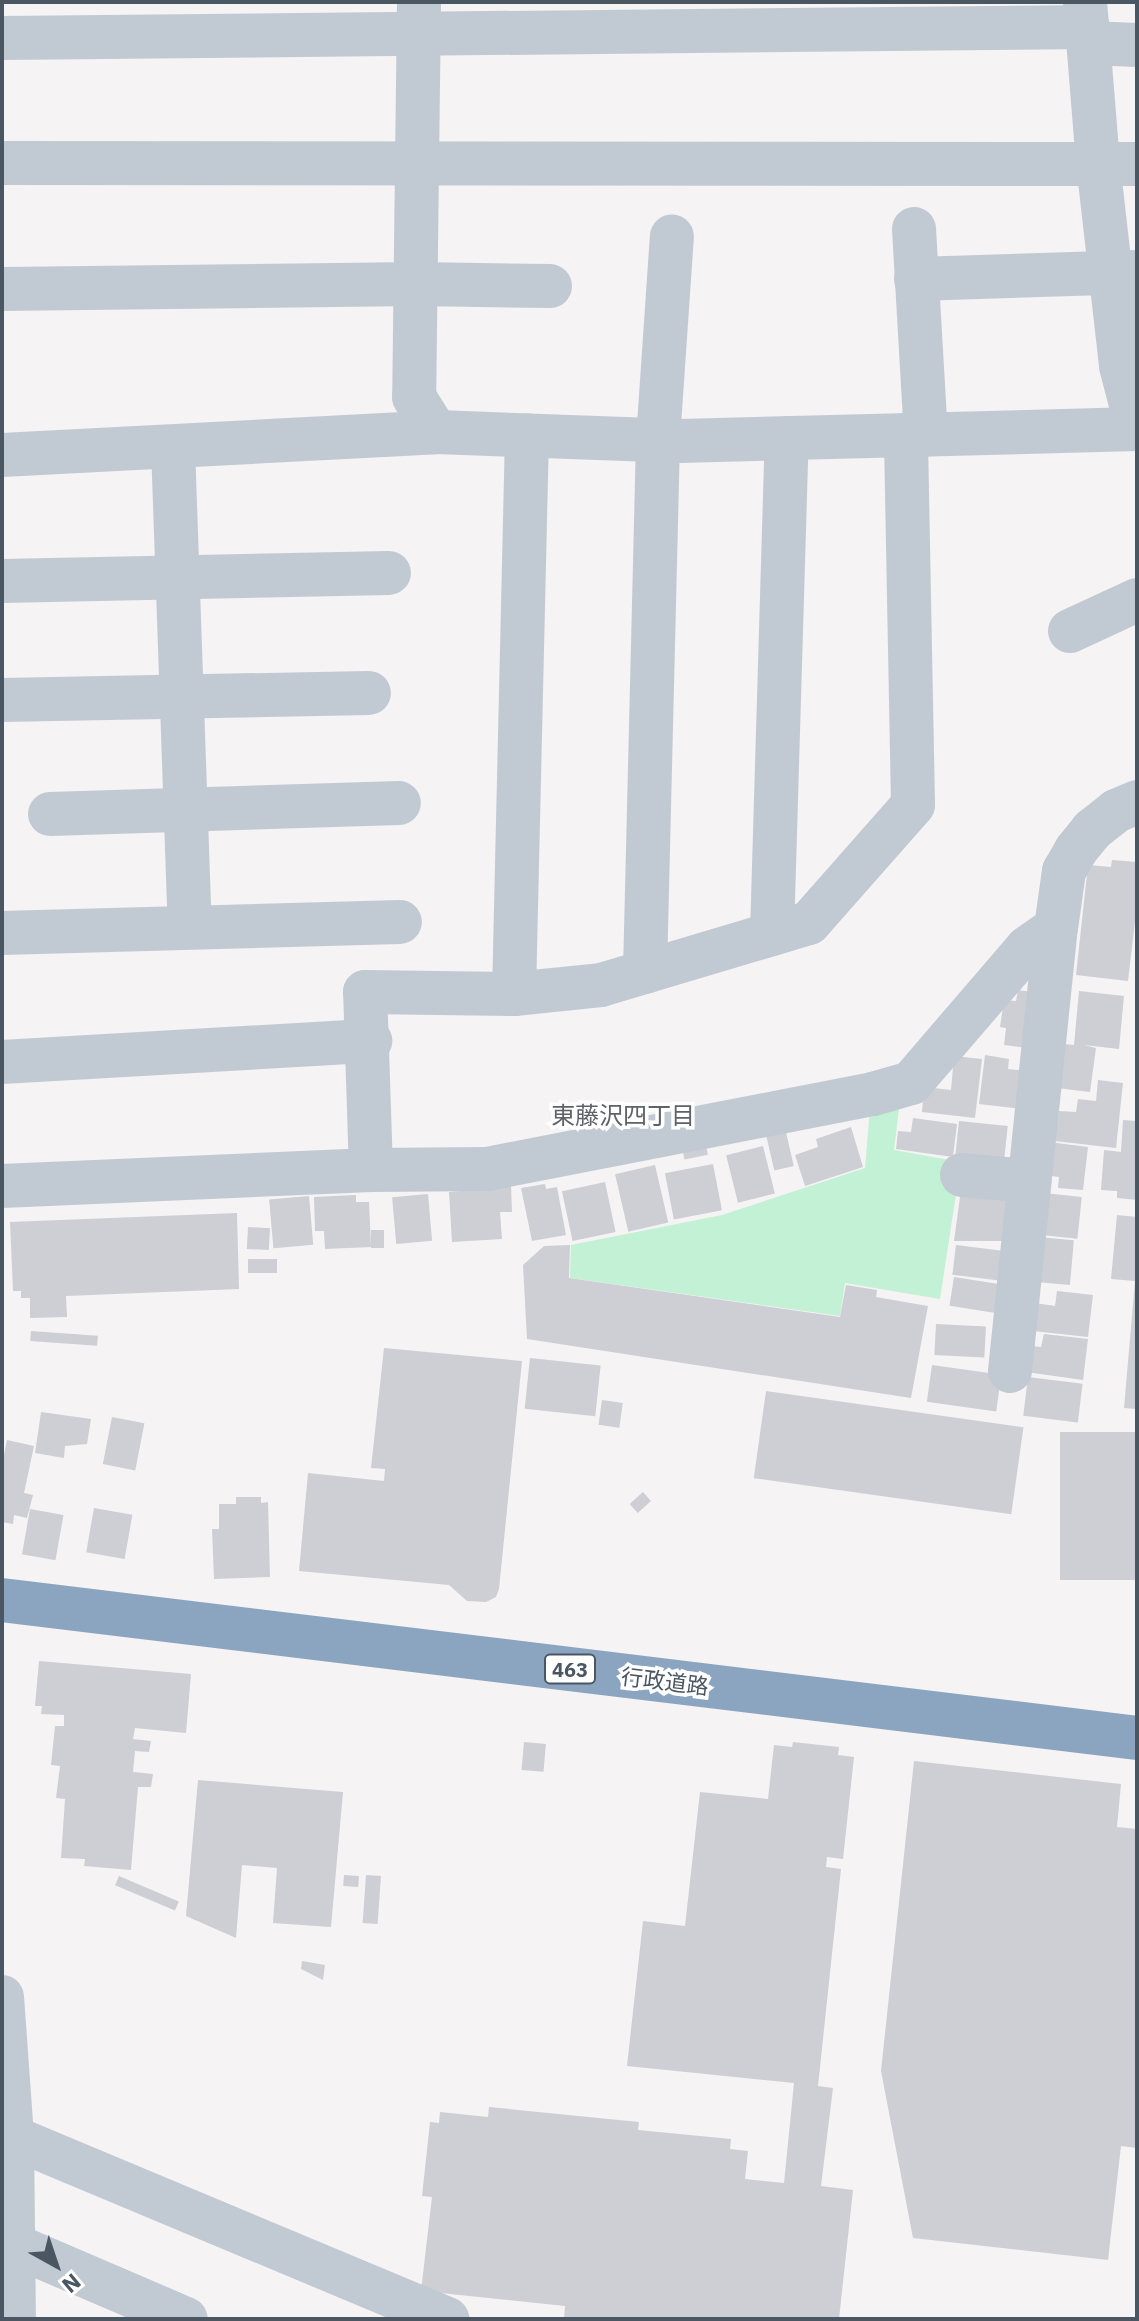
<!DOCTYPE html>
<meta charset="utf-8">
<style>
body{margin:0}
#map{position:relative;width:1139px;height:2321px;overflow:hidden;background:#f5f3f3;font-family:"IBM Plex Sans","Noto Sans JP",sans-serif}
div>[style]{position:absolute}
.green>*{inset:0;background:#c3f1d5}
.building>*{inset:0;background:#cdcfd5;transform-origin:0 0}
.minor>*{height:44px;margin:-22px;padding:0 22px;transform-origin:22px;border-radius:22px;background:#c1cad2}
.highway>*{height:44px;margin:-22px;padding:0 22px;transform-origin:22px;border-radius:22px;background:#8ba5c1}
span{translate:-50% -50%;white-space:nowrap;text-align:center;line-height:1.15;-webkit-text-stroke:7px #fff;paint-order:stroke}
.shield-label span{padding:2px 6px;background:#fff;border:2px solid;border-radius:6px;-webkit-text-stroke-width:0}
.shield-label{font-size:20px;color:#4a5661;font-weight:700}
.street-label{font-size:22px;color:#4a5661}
.neighbourhood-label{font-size:24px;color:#5f6368}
.frame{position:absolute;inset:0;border:4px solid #4a5661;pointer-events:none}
.north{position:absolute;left:16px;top:2225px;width:80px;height:80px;-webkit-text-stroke:6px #fff;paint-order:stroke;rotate:140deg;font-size:22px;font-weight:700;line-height:32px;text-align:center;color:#4a5661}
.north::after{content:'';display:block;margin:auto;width:28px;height:36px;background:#4a5661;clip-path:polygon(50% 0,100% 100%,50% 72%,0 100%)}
</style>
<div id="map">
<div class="green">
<div style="clip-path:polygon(900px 1101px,894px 1150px,961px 1162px,940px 1299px,845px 1283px,840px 1316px,570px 1278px,571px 1245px,722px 1215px,865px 1168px,870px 1109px)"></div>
</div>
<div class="building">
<div style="clip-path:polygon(1112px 860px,1137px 862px,1137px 905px,1128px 981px,1076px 975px,1088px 865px,1111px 867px)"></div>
<div style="clip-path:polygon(1018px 990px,1039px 993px,1027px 1048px,1004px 1045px,1006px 1028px,1000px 1027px,1004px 1000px,1016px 1001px)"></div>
<div style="clip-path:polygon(1079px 991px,1124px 996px,1119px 1049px,1084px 1045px,1096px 1048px,1090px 1092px,1057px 1088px,1063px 1044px,1074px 1045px)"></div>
<div style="clip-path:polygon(985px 1055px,1009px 1059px,1008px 1069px,1027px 1071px,1022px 1109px,979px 1104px)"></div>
<div style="clip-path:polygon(954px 1056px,982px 1059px,975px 1118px,922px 1112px,924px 1087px,951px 1090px)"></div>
<div style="clip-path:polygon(1098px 1080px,1123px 1083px,1116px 1148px,1055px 1141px,1059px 1111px,1076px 1112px,1078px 1099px,1096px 1101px)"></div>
<div style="clip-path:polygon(913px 1118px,957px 1124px,953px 1157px,896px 1149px,898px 1131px,911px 1132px)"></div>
<div style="clip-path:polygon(1123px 1120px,1137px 1121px,1137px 1200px,1117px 1198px,1117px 1191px,1101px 1190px,1104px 1150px,1121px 1152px)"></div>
<div style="left:959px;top:1121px;width:49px;height:38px;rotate:6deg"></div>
<div style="clip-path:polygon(851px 1127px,863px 1167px,805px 1186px,795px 1155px,818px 1147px,816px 1139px)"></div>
<div style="left:785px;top:1128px;width:39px;height:20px;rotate:77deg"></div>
<div style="clip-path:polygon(1049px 1142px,1088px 1147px,1083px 1190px,1058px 1188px,1059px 1177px,1045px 1175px)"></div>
<div style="left:706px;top:1145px;width:10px;height:24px;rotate:79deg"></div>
<div style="left:763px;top:1146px;width:49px;height:38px;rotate:76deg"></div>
<div style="left:713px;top:1164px;width:47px;height:49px;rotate:79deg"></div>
<div style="left:655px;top:1165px;width:59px;height:41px;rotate:77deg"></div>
<div style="left:605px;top:1182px;width:51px;height:44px;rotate:78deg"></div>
<div style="clip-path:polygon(545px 1184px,546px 1189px,557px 1187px,566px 1235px,532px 1241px,521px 1188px)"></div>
<div style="clip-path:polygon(511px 1186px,512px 1212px,500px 1212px,502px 1239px,452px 1242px,449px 1192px)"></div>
<div style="clip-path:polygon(961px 1190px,1006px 1190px,1008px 1241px,954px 1241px)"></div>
<div style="left:1044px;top:1193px;width:38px;height:42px;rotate:6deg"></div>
<div style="left:428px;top:1194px;width:47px;height:36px;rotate:85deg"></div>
<div style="clip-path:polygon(356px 1195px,356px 1202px,369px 1202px,371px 1247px,325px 1249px,324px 1231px,315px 1231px,314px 1197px)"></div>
<div style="left:309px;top:1196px;width:49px;height:40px;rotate:85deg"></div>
<div style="clip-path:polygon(237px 1213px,239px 1289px,66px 1296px,67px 1317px,30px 1318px,30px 1298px,21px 1298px,21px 1291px,13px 1291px,10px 1222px)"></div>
<div style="clip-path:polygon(1117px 1215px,1137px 1217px,1137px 1409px,1124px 1408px,1135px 1281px,1111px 1279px)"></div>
<div style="left:248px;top:1227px;width:22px;height:22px;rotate:3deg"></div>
<div style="left:371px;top:1230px;width:13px;height:18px"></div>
<div style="left:1037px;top:1237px;width:37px;height:45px;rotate:5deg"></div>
<div style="clip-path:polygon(570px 1245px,569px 1278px,840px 1317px,846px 1285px,877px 1290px,876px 1297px,928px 1306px,911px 1398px,527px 1339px,523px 1265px,544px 1246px)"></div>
<div style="left:956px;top:1245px;width:49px;height:30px;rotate:7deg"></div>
<div style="left:277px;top:1259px;width:14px;height:29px;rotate:90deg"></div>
<div style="left:954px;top:1277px;width:50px;height:29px;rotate:9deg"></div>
<div style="clip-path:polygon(1057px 1291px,1093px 1295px,1088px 1337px,1024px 1330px,1028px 1302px,1055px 1306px)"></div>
<div style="left:936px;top:1324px;width:50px;height:31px;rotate:3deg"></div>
<div style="left:31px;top:1331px;width:67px;height:10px;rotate:4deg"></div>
<div style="clip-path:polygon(1044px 1334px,1088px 1339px,1083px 1380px,1019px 1371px,1022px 1345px,1041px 1347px)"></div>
<div style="clip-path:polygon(384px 1348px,522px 1361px,499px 1589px,496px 1597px,486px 1602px,467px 1601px,449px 1585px,299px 1571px,308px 1473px,384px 1481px,385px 1469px,371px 1468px)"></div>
<div style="left:530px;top:1358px;width:71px;height:51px;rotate:6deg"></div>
<div style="left:932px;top:1365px;width:70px;height:37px;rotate:8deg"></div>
<div style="left:1028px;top:1377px;width:55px;height:39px;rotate:7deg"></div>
<div style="left:766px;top:1391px;width:260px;height:88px;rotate:8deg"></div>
<div style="left:602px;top:1400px;width:21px;height:25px;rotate:8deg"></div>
<div style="clip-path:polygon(41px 1412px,91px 1419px,87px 1444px,65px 1446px,64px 1458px,35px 1453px)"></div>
<div style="left:112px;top:1417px;width:33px;height:48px;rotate:11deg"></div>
<div style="left:1137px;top:1432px;width:148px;height:77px;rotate:90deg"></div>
<div style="clip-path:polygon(7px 1440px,34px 1446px,24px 1493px,33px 1495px,27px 1518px,14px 1515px,13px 1524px,2px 1522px,2px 1465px)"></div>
<div style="left:643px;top:1492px;width:12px;height:18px;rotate:48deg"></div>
<div style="clip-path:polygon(236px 1497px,261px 1497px,261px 1503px,268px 1502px,270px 1577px,214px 1579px,212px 1529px,219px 1529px,219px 1504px,236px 1504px)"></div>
<div style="left:94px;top:1508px;width:39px;height:45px;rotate:10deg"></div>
<div style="left:30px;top:1509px;width:34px;height:46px;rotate:10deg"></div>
<div style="clip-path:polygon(39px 1661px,191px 1674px,186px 1733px,135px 1728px,133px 1739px,151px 1741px,149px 1752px,135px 1751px,133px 1772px,153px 1774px,151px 1787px,138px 1787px,131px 1870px,84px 1866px,85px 1859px,61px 1858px,65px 1799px,56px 1798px,60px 1766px,51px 1765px,55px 1726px,64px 1726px,64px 1715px,41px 1714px,42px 1706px,35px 1706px)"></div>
<div style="left:524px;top:1742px;width:22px;height:28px;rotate:5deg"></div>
<div style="clip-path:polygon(793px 1742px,839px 1747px,838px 1755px,854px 1757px,843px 1859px,827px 1857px,826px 1867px,841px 1869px,818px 2086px,833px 2088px,821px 2186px,853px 2190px,839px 2319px,564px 2319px,565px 2306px,421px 2291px,432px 2197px,422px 2196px,430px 2122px,439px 2123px,440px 2112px,488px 2117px,489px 2107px,639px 2122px,638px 2130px,731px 2139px,730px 2149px,748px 2151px,745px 2179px,784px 2183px,794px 2083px,627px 2066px,643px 1921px,685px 1926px,700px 1792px,768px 1799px,774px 1745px,792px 1747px)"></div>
<div style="clip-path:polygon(914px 1761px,1121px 1784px,1117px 1827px,1137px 1829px,1137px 2148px,1121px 2146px,1108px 2260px,913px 2238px,881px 2071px)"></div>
<div style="clip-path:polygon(198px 1780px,343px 1792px,331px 1927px,273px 1923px,277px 1868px,242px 1865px,236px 1938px,186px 1916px)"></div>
<div style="left:344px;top:1875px;width:15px;height:11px;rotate:4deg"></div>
<div style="left:366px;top:1875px;width:15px;height:48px;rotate:4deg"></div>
<div style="left:119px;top:1876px;width:65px;height:10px;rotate:23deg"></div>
<div style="clip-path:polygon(302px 1961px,325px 1965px,323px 1980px,301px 1969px)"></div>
</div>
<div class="minor">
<div style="left:419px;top:2px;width:395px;rotate:90.7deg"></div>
<div style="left:414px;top:397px;width:41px;rotate:57.8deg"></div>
<div style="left:1085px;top:2px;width:162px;rotate:85.4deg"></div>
<div style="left:1098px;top:163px;width:204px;rotate:83.5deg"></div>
<div style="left:1121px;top:366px;width:64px;rotate:75.5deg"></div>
<div style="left:2px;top:38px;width:1086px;rotate:-0.58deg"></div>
<div style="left:1089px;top:43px;width:48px;rotate:2.4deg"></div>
<div style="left:2px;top:163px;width:1135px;rotate:0.05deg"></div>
<div style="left:914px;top:229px;width:206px;rotate:86.7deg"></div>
<div style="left:916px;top:279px;width:221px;rotate:-1.8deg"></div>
<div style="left:2px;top:289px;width:414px;rotate:-0.7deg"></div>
<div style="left:416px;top:284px;width:134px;rotate:0.9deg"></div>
<div style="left:173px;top:447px;width:479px;rotate:88deg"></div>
<div style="left:2px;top:455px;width:435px;rotate:-3deg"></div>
<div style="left:436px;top:432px;width:244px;rotate:2.1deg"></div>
<div style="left:680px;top:441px;width:457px;rotate:-1.5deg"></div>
<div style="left:2px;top:581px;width:387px;rotate:-1.2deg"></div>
<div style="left:1070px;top:631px;width:74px;rotate:-24.8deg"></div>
<div style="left:2px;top:700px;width:367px;rotate:-1.1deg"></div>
<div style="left:50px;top:814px;width:349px;rotate:-1.8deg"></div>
<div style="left:2px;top:933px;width:398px;rotate:-1.6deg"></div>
<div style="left:772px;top:934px;width:496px;rotate:-88.3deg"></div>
<div style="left:645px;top:972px;width:532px;rotate:-88.6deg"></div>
<div style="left:658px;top:440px;width:204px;rotate:-86.1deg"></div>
<div style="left:514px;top:994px;width:559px;rotate:-88.67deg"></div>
<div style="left:2px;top:1062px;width:369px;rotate:-3.3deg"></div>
<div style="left:371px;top:1170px;width:178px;rotate:-91.9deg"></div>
<div style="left:365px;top:992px;width:149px;rotate:0.8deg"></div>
<div style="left:514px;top:994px;width:87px;rotate:-5.9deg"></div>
<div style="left:601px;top:985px;width:217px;rotate:-16.6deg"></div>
<div style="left:809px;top:923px;width:157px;rotate:-48.6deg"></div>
<div style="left:913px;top:805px;width:370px;rotate:-91.1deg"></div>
<div style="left:962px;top:1175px;width:67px;rotate:5.1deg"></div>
<div style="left:2px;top:1186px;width:369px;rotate:-2.5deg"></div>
<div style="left:371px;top:1170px;width:116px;rotate:-0.5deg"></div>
<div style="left:487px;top:1169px;width:393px;rotate:-11deg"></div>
<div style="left:873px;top:1094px;width:40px;rotate:-16deg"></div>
<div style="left:911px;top:1083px;width:178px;rotate:-49.3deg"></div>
<div style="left:1027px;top:948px;width:35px;rotate:-35deg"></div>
<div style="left:1056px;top:928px;width:58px;rotate:-82deg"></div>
<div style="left:1064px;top:871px;width:24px;rotate:-60deg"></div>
<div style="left:1076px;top:850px;width:26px;rotate:-51deg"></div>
<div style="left:1092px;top:830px;width:31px;rotate:-38deg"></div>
<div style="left:1116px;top:811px;width:23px;rotate:-23deg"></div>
<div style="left:1010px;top:1371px;width:445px;rotate:-84.1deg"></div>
<div style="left:2px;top:1997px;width:140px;rotate:85.9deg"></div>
<div style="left:12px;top:2137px;width:182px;rotate:89.4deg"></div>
<div style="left:12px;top:2137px;width:472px;rotate:22.7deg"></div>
<div style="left:11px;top:2244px;width:190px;rotate:23.2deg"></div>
</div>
<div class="highway">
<div style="left:2px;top:1600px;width:1143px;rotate:6.93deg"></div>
</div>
<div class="shield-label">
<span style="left:570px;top:1669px">463</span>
</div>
<div class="street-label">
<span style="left:665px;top:1681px;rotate:7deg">行政道路</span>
</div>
<div class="neighbourhood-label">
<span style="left:623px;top:1116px">東藤沢四丁目</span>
</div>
<div class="frame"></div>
<div class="north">N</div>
</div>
